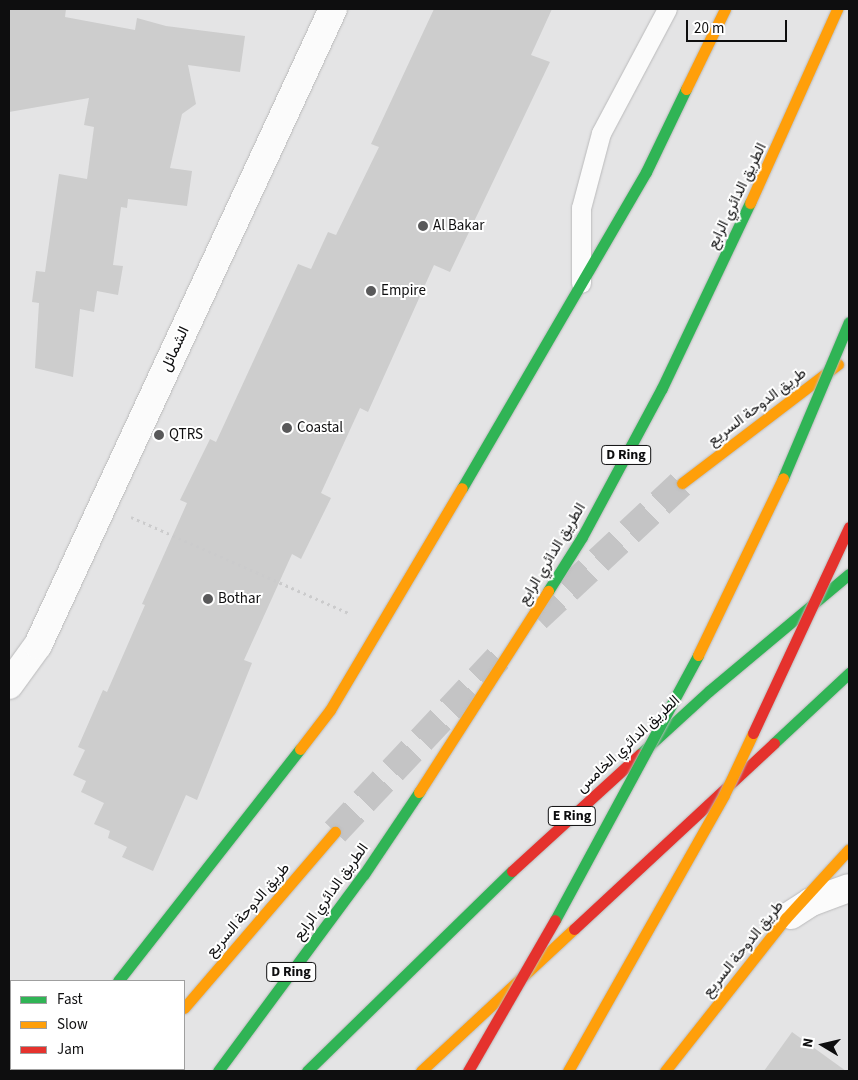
<!DOCTYPE html>
<meta charset="utf-8">
<style>
body{margin:0}
#map{position:relative;width:858px;height:1080px;overflow:hidden;background:#e4e4e5;font-family:"Source Sans 3",Vazirmatn,sans-serif}
div>[style]{position:absolute}
.building>*{inset:0;background:#cdcdcd}
.secondary-tunnel>*{height:28px;margin-top:-14px;transform-origin:0;background:repeating-linear-gradient(90deg,#c4c4c5 0 28px,transparent 0 42px)}
.path>*{height:3px;margin-top:-1.5px;transform-origin:0;background:repeating-linear-gradient(90deg,#cbcbcc 0 2.5px,transparent 0 6.5px)}
.roads{filter:drop-shadow(0 0 1px #bababb) drop-shadow(0 0 1px #bababb)}
.lane>*{height:19px;margin:-9.5px;padding:0 9.5px;transform-origin:9.5px;border-radius:9.5px;background:#fbfbfb}
.street>*{height:28px;margin:-14px;padding:0 14px;transform-origin:14px;border-radius:14px;background:#fbfbfb}
.fast>*{height:11px;margin:-5.5px;padding:0 5.5px;transform-origin:5.5px;border-radius:5.5px;background:#30b455}
.slow>*{height:11px;margin:-5.5px;padding:0 5.5px;transform-origin:5.5px;border-radius:5.5px;background:#ff9f0a}
.jam>*{height:11px;margin:-5.5px;padding:0 5.5px;transform-origin:5.5px;border-radius:5.5px;background:#e5322d}
.bridges{filter:drop-shadow(0 0 1px #bababb) drop-shadow(0 0 1px #bababb)}
.fast-bridge>*{height:11px;margin:-5.5px;padding:0 5.5px;transform-origin:5.5px;border-radius:5.5px;background:#30b455}
.slow-bridge>*{height:11px;margin:-5.5px;padding:0 5.5px;transform-origin:5.5px;border-radius:5.5px;background:#ff9f0a}
.jam-bridge>*{height:11px;margin:-5.5px;padding:0 5.5px;transform-origin:5.5px;border-radius:5.5px;background:#e5322d}
.dots>*{width:14px;height:14px;translate:-50% -50%;box-sizing:border-box;border:2px solid #fff;border-radius:50%}
span{translate:-50% -50%;white-space:nowrap;text-align:center;line-height:1.15;-webkit-text-stroke:4px #fff;paint-order:stroke}
.shield-label span{padding:1px 4px;background:#fff;border:1px solid;border-radius:4px;-webkit-text-stroke-width:0}
.shield-label{font-size:14px;color:#0e0e0f;font-weight:700}
.street-label{font-size:15px;color:#0e0e0f}
.poi-label{font-size:15px;color:#0e0e0f}
.left{translate:0 -50%;text-align:left}
.frame{position:absolute;inset:0;border:10px solid #0e0e0f;pointer-events:none}
.legend{position:absolute;left:10px;top:980px;width:175px;height:90px;box-sizing:border-box;background:#fff;border:1px solid #9f9f9f;margin:0;padding:6px 9px;list-style:none;font-size:15px;color:#0e0e0f}
.legend li{display:flex;align-items:center;gap:10px;height:25px}
.legend b{width:25px;border:1px solid #9f9f9f}
.north{position:absolute;left:798px;top:1020px;width:50px;height:50px;-webkit-text-stroke:4px #fff;paint-order:stroke;rotate:279deg;font-size:14px;font-weight:700;line-height:20px;text-align:center;color:#0e0e0f}
.north::after{content:'';display:block;margin:auto;width:18px;height:22px;background:#0e0e0f;clip-path:polygon(50% 0,100% 100%,50% 72%,0 100%)}
.scale{position:absolute;left:686px;top:20px;width:101px;height:22px;box-sizing:border-box;border:2px solid #0e0e0f;border-top:0;padding-left:6px;font-size:15px;line-height:18px;white-space:nowrap;color:#0e0e0f;-webkit-text-stroke:4px #fff;paint-order:stroke}
</style>
<div id="map">
<div class="building">
<div style="clip-path:polygon(9px 9px,66px 9px,65px 17px,135px 30px,137px 18px,166px 26px,245px 36px,240px 72px,188px 65px,196px 104px,182px 114px,170px 168px,192px 171px,187px 206px,128px 199px,127px 208px,121px 207px,113px 265px,123px 266px,118px 295px,97px 291px,94px 312px,80px 309px,73px 377px,35px 368px,39px 303px,32px 302px,36px 271px,45px 272px,59px 174px,87px 179px,94px 127px,84px 125px,89px 98px,9px 112px)"></div>
<div style="clip-path:polygon(434px 9px,552px 9px,531px 55px,550px 62px,450px 272px,434px 265px,368px 412px,360px 408px,321px 493px,331px 498px,301px 559px,292px 554px,244px 660px,252px 663px,197px 800px,186px 795px,153px 871px,122px 857px,127px 847px,108px 838px,110px 831px,94px 824px,104px 803px,81px 792px,86px 781px,73px 775px,85px 750px,78px 747px,103px 690px,107px 692px,145px 605px,142px 604px,187px 503px,180px 500px,210px 439px,216px 442px,298px 264px,311px 269px,328px 232px,336px 235px,379px 147px,371px 144px)"></div>
<div style="clip-path:polygon(792px 1032px,846px 1071px,764px 1071px)"></div>
</div>
<div class="secondary-tunnel">
<div style="left:537px;top:618px;width:198px;rotate:-43deg"></div>
<div style="left:335px;top:832px;width:244px;rotate:-46.8deg"></div>
</div>
<div class="path">
<div style="left:131px;top:517px;width:240px;rotate:23.8deg"></div>
</div>
<div class="roads">
<div class="lane">
<div style="left:581px;top:283px;width:75px;rotate:-90deg"></div>
<div style="left:581px;top:208px;width:78px;rotate:-75.1deg"></div>
<div style="left:601px;top:133px;width:140px;rotate:-62deg"></div>
</div>
<div class="street">
<div style="left:9px;top:685px;width:49px;rotate:-54.1deg"></div>
<div style="left:38px;top:645px;width:701px;rotate:-65.12deg"></div>
<div style="left:791px;top:915px;width:24px;rotate:-33deg"></div>
<div style="left:811px;top:902px;width:40px;rotate:-20.2deg"></div>
</div>
<div class="fast">
<div style="left:462px;top:488px;width:366px;rotate:-59.8deg"></div>
<div style="left:646px;top:172px;width:92px;rotate:-64.3deg"></div>
<div style="left:548px;top:591px;width:64px;rotate:-57.8deg"></div>
<div style="left:582px;top:537px;width:169px;rotate:-61.8deg"></div>
<div style="left:662px;top:388px;width:205px;rotate:-64.6deg"></div>
<div style="left:774px;top:743px;width:103px;rotate:-43deg"></div>
<div style="left:640px;top:754px;width:93px;rotate:-42.4deg"></div>
<div style="left:709px;top:691px;width:182px;rotate:-39.9deg"></div>
<div style="left:118px;top:981px;width:295px;rotate:-51.9deg"></div>
<div style="left:48px;top:1071px;width:3px;rotate:-45deg"></div>
<div style="left:130px;top:1071px;width:3px;rotate:-45deg"></div>
<div style="left:218px;top:1071px;width:245px;rotate:-53.5deg"></div>
<div style="left:364px;top:874px;width:99px;rotate:-56.1deg"></div>
<div style="left:307px;top:1071px;width:286px;rotate:-44.3deg"></div>
</div>
<div class="slow">
<div style="left:686px;top:89px;width:89px;rotate:-64deg"></div>
<div style="left:750px;top:203px;width:213px;rotate:-65.8deg"></div>
<div style="left:682px;top:483px;width:196px;rotate:-37.3deg"></div>
<div style="left:300px;top:749px;width:49px;rotate:-52.4deg"></div>
<div style="left:330px;top:710px;width:258px;rotate:-59.3deg"></div>
<div style="left:419px;top:792px;width:239px;rotate:-57.3deg"></div>
<div style="left:184px;top:1008px;width:232px;rotate:-49.4deg"></div>
<div style="left:421px;top:1071px;width:209px;rotate:-42.9deg"></div>
<div style="left:665px;top:1071px;width:195px;rotate:-51.7deg"></div>
<div style="left:786px;top:918px;width:93px;rotate:-47.6deg"></div>
</div>
<div class="jam">
<div style="left:512px;top:871px;width:173px;rotate:-42.4deg"></div>
<div style="left:574px;top:929px;width:273px;rotate:-42.9deg"></div>
</div>
</div>
<div class="bridges">
<div class="fast-bridge">
<div style="left:783px;top:478px;width:169px;rotate:-67.1deg"></div>
<div style="left:555px;top:920px;width:301px;rotate:-61.6deg"></div>
</div>
<div class="slow-bridge">
<div style="left:698px;top:655px;width:196px;rotate:-64.3deg"></div>
<div style="left:568px;top:1071px;width:317px;rotate:-60.5deg"></div>
<div style="left:724px;top:795px;width:68px;rotate:-64.9deg"></div>
</div>
<div class="jam-bridge">
<div style="left:753px;top:733px;width:227px;rotate:-65deg"></div>
<div style="left:468px;top:1071px;width:174px;rotate:-60.1deg"></div>
</div>
</div>
<div class="dots">
<div style="left:423px;top:226px;background:#59595a"></div>
<div style="left:371px;top:291px;background:#59595a"></div>
<div style="left:287px;top:428px;background:#59595a"></div>
<div style="left:159px;top:435px;background:#59595a"></div>
<div style="left:208px;top:599px;background:#59595a"></div>
</div>
<div class="shield-label">
<span style="left:626px;top:455px">D Ring</span>
<span style="left:572px;top:816px">E Ring</span>
<span style="left:291px;top:972px">D Ring</span>
</div>
<div class="street-label">
<span style="left:737px;top:196px;rotate:-64deg">الطريق الدائري الرابع</span>
<span style="left:175px;top:349px;rotate:-65deg">الشمائل</span>
<span style="left:757px;top:407px;rotate:-37deg">طريق الدوحة السريع</span>
<span style="left:552px;top:554px;rotate:-59deg">الطريق الدائري الرابع</span>
<span style="left:628px;top:744px;rotate:-43deg">الطريق الدائري الخامس</span>
<span style="left:331px;top:892px;rotate:-54deg">الطريق الدائري الرابع</span>
<span style="left:248px;top:910px;rotate:-49deg">طريق الدوحة السريع</span>
<span style="left:743px;top:949px;rotate:-51deg">طريق الدوحة السريع</span>
</div>
<div class="poi-label">
<span class="left" style="left:433px;top:226px">Al Bakar</span>
<span class="left" style="left:381px;top:291px">Empire</span>
<span class="left" style="left:297px;top:428px">Coastal</span>
<span class="left" style="left:169px;top:435px">QTRS</span>
<span class="left" style="left:218px;top:599px">Bothar</span>
</div>
<div class="frame"></div>
<ul class="legend">
<li><b style="height:6px;background:#30b455"></b>Fast</li>
<li><b style="height:6px;background:#ff9f0a"></b>Slow</li>
<li><b style="height:6px;background:#e5322d"></b>Jam</li>
</ul>
<div class="north">N</div>
<div class="scale">20 m</div>
</div>
